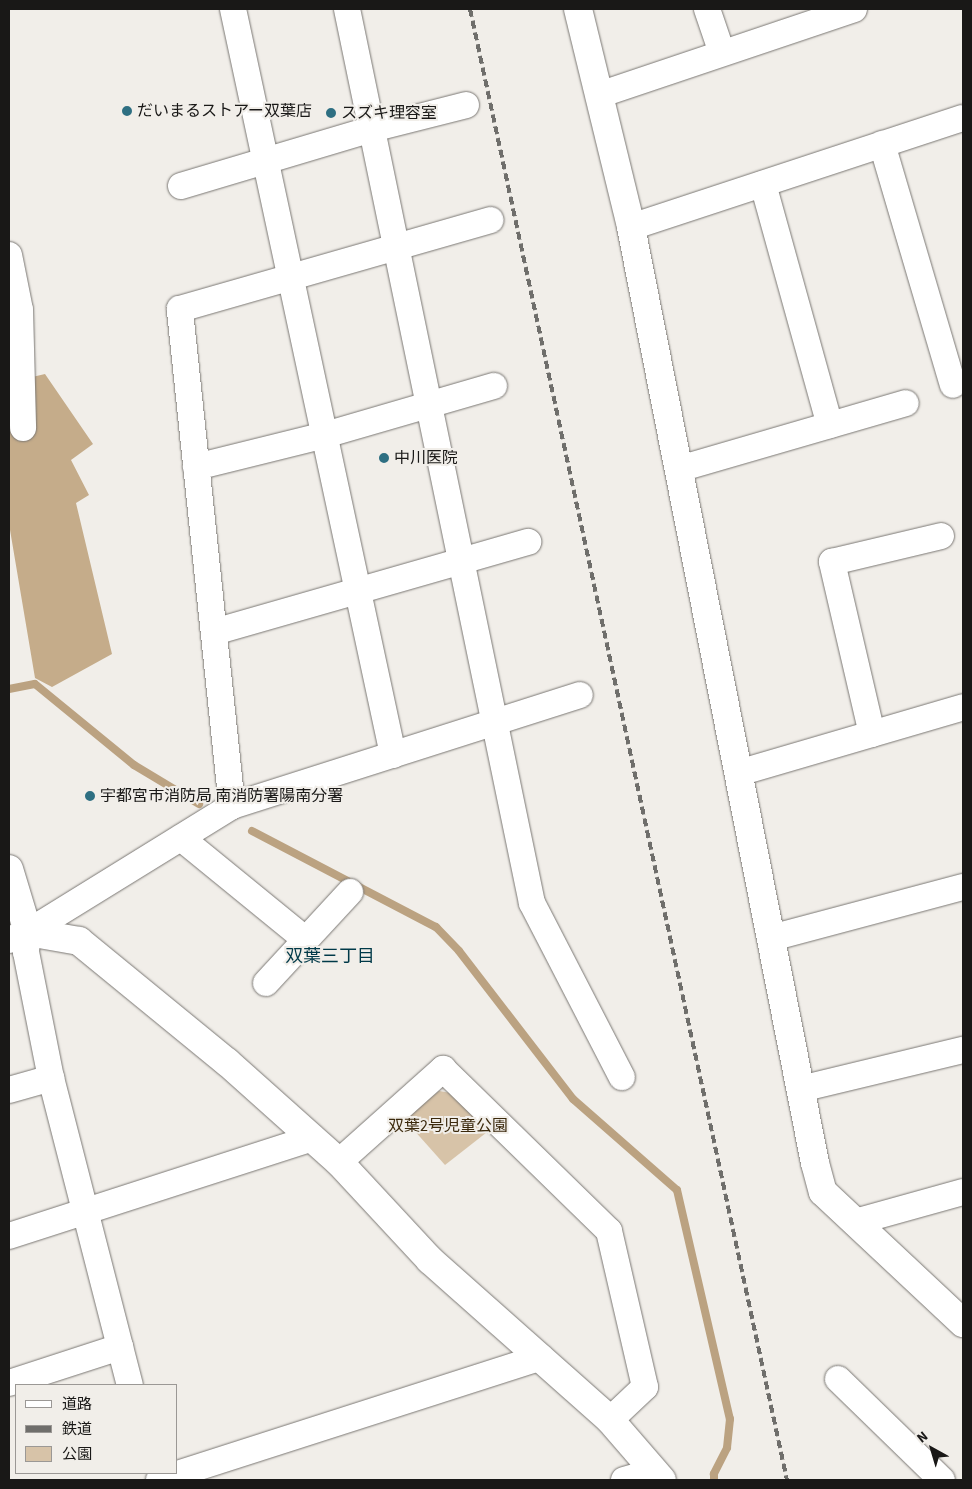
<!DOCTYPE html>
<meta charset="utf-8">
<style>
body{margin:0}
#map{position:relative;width:972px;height:1489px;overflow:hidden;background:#f1eee9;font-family:"Source Sans 3","Noto Sans JP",sans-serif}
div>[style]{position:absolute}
.green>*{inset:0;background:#d7c3a8}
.forest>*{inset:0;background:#c5ac8a}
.stream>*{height:8px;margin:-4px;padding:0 4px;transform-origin:4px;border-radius:4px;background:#bba281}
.roads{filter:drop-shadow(0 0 1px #7a7773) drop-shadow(0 0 1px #7a7773)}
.street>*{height:26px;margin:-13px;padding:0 13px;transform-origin:13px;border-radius:13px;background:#fff}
.secondary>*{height:28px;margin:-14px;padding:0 14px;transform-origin:14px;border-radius:14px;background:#fff}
.rail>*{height:4px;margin-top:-2px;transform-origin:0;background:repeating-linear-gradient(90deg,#6f6e6b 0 8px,transparent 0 12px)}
.dots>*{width:14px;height:14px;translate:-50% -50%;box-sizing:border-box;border:2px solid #f1eee9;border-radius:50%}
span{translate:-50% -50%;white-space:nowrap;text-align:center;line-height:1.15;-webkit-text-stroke:4px #f1eee9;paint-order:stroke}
.poi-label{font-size:16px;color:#191817}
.left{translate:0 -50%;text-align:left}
.park-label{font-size:16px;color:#3b290c}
.neighbourhood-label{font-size:18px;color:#003948}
.frame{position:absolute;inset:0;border:10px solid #191817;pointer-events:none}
.legend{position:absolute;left:15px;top:1384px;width:162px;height:90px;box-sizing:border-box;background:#f1eee9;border:1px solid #9b9895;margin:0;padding:6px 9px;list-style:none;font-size:15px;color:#191817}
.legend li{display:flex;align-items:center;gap:10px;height:25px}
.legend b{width:25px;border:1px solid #9b9895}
.north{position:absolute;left:907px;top:1424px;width:50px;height:50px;-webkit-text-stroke:4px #f1eee9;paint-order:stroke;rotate:321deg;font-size:14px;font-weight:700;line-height:20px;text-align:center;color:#191817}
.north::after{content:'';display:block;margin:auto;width:18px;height:22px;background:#191817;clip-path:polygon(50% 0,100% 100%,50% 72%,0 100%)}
</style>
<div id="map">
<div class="green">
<div style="clip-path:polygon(439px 1091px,457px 1094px,491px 1129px,445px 1165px,404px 1119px)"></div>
</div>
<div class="forest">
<div style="clip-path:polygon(45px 374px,93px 444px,71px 460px,89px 495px,76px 503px,112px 654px,52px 687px,35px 678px,9px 524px,9px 413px,11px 412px,11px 382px)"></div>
</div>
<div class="stream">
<div style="left:9px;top:689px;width:26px;rotate:-11deg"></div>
<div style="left:35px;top:684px;width:128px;rotate:39.3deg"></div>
<div style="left:134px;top:765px;width:76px;rotate:31deg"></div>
<div style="left:252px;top:831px;width:208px;rotate:27.6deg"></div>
<div style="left:436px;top:927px;width:33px;rotate:46deg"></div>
<div style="left:459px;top:951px;width:187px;rotate:52.4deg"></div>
<div style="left:573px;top:1099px;width:138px;rotate:41.2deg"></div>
<div style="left:677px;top:1190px;width:235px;rotate:77deg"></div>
<div style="left:730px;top:1419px;width:29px;rotate:96deg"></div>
<div style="left:727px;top:1448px;width:29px;rotate:117deg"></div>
<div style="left:714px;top:1474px;width:6px;rotate:90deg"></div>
</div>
<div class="roads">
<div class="street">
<div style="left:233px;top:9px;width:763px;rotate:77.89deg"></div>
<div style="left:347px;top:9px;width:913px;rotate:78.31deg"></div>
<div style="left:532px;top:903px;width:196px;rotate:62.7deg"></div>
<div style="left:707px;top:9px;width:46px;rotate:71.2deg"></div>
<div style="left:599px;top:95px;width:269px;rotate:-18.6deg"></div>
<div style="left:882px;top:144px;width:251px;rotate:73.6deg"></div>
<div style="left:763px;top:184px;width:250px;rotate:74.5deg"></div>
<div style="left:181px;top:186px;width:199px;rotate:-16.6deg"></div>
<div style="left:372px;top:129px;width:97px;rotate:-14.3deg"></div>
<div style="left:631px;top:227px;width:349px;rotate:-18.2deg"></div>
<div style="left:9px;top:255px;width:56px;rotate:78.7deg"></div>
<div style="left:20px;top:310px;width:118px;rotate:88.5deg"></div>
<div style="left:196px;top:467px;width:133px;rotate:-13.9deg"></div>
<div style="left:325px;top:435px;width:176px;rotate:-16.2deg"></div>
<div style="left:679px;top:469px;width:236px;rotate:-16.2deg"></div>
<div style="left:214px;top:632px;width:327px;rotate:-16deg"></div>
<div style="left:872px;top:734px;width:177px;rotate:-103.1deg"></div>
<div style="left:832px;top:562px;width:112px;rotate:-13.4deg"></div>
<div style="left:738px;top:773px;width:234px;rotate:-16.3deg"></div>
<div style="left:232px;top:806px;width:500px;rotate:-96deg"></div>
<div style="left:180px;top:309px;width:323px;rotate:-16deg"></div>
<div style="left:181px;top:838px;width:161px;rotate:39.2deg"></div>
<div style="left:28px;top:932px;width:20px;rotate:96deg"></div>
<div style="left:26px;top:952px;width:128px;rotate:78.8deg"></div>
<div style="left:51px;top:1078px;width:317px;rotate:75.6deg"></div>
<div style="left:771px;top:938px;width:199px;rotate:-14.9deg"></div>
<div style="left:9px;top:940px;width:21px;rotate:-23deg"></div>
<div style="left:28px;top:932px;width:240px;rotate:-31.7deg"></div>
<div style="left:232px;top:806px;width:365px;rotate:-17.7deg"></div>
<div style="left:266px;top:983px;width:124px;rotate:-47.3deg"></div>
<div style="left:800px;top:1089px;width:168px;rotate:-13.5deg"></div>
<div style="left:9px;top:1090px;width:44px;rotate:-15.9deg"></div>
<div style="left:339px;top:1162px;width:140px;rotate:-41.8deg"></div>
<div style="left:443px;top:1069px;width:232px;rotate:44.3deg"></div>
<div style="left:609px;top:1231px;width:160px;rotate:77deg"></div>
<div style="left:645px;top:1387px;width:48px;rotate:136.7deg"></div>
<div style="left:855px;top:1222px;width:112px;rotate:-15.5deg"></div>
<div style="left:9px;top:1236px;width:318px;rotate:-17.9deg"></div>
<div style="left:838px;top:1379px;width:145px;rotate:44.2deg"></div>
<div style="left:9px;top:1383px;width:117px;rotate:-18deg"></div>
<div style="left:159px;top:1480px;width:401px;rotate:-17.8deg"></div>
<div style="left:624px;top:1480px;width:32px;rotate:-16deg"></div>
</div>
<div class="secondary">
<div style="left:578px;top:9px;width:224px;rotate:76.3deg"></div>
<div style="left:631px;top:227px;width:954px;rotate:78.88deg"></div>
<div style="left:815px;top:1163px;width:30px;rotate:75deg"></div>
<div style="left:823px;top:1192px;width:192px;rotate:43.1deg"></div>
<div style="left:9px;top:869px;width:66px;rotate:73.2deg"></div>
<div style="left:28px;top:932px;width:52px;rotate:10deg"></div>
<div style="left:79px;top:941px;width:191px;rotate:39.3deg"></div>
<div style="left:227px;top:1062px;width:150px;rotate:41.8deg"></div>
<div style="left:339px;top:1162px;width:134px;rotate:47.1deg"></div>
<div style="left:430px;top:1260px;width:241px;rotate:41.6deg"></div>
<div style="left:610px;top:1420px;width:79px;rotate:49.1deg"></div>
</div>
</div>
<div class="rail">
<div style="left:470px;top:9px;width:1505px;rotate:77.84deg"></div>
</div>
<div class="dots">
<div style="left:127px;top:111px;background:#2e6f82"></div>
<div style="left:331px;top:113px;background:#2e6f82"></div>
<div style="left:384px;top:458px;background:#2e6f82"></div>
<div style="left:90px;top:796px;background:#2e6f82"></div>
</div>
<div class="poi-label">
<span class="left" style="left:137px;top:111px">だいまるストアー双葉店</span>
<span class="left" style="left:341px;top:113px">スズキ理容室</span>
<span class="left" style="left:394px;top:458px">中川医院</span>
<span class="left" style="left:100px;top:796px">宇都宮市消防局 南消防署陽南分署</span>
</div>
<div class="park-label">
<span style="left:448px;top:1126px">双葉2号児童公園</span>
</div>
<div class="neighbourhood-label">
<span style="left:330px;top:957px">双葉三丁目</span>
</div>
<div class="frame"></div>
<ul class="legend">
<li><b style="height:6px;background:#fff"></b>道路</li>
<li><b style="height:6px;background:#6f6e6b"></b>鉄道</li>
<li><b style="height:14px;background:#d7c3a8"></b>公園</li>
</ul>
<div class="north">N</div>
</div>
